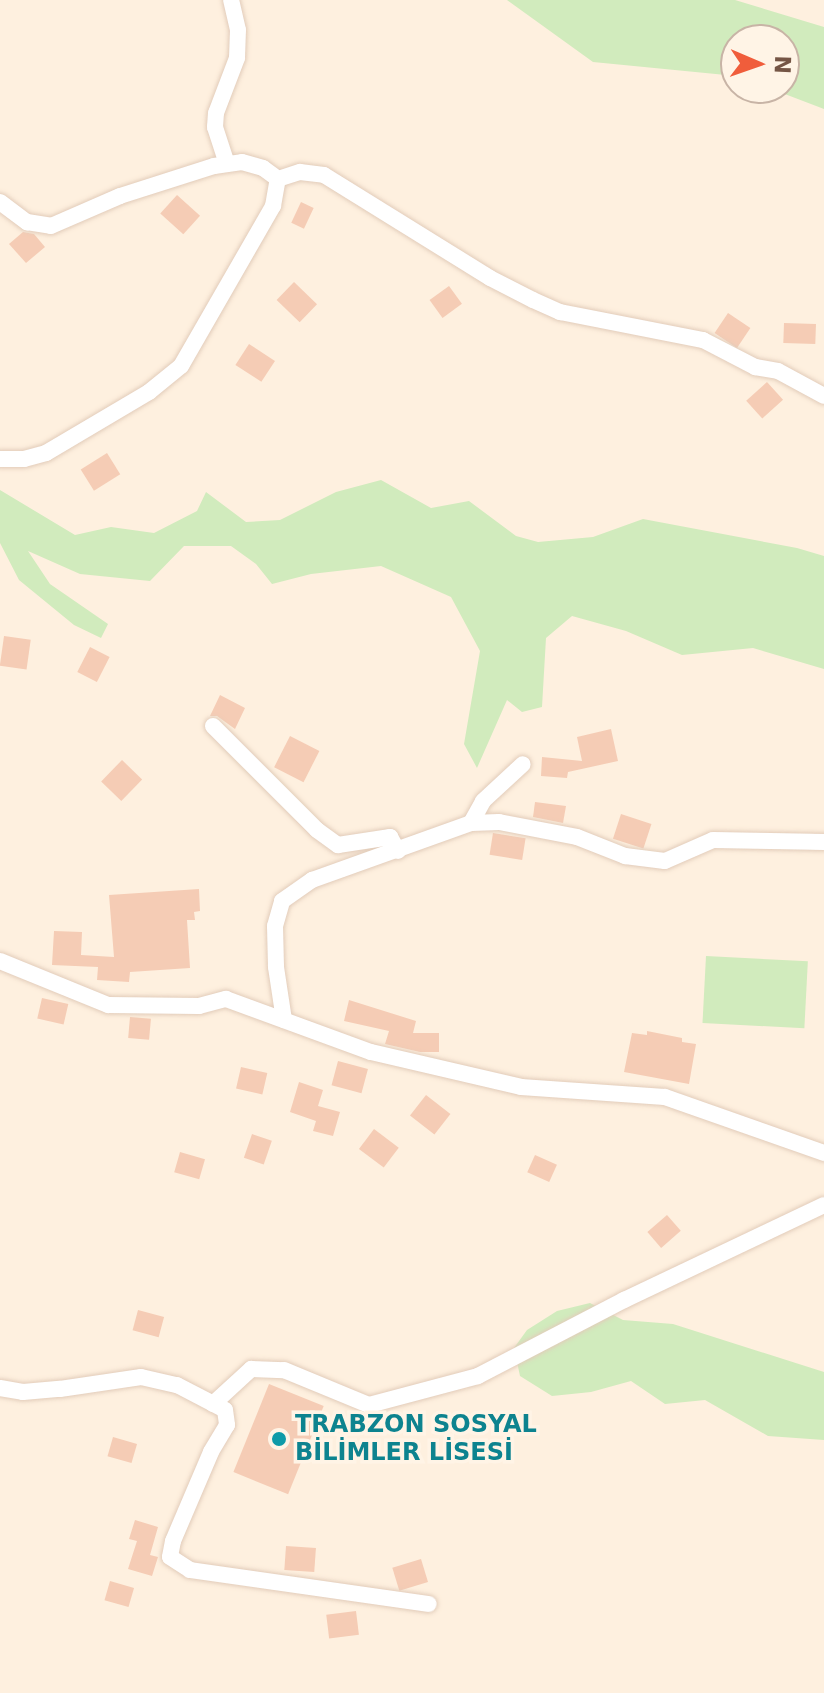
<!DOCTYPE html>
<meta charset="utf-8">
<style>
body{margin:0}
#map{position:relative;width:824px;height:1693px;overflow:hidden;background:#fef0df;font-family:"DejaVu Sans",sans-serif}
div>[style]{position:absolute}
.green>*{inset:0;background:#d1ebbd;transform-origin:0 0}
.building>*{inset:0;background:#f5ccb5;transform-origin:0 0}
.roads{filter:drop-shadow(0 0 2px #e2ccba) drop-shadow(0 0 2px #e2ccba)}
.street>*{height:16px;margin:-8px;padding:0 8px;transform-origin:8px;border-radius:8px;background:#fff}
.dots>*{width:22px;height:22px;translate:-50% -50%;box-sizing:border-box;border:4px solid #fff4e6;border-radius:50%}
span{translate:-50% -50%;white-space:nowrap;text-align:center;line-height:1.15;-webkit-text-stroke:7px #fff4e6;paint-order:stroke}
.culture-label{font-size:24px;color:#0d838f;font-weight:700}
.left{translate:0 -50%;text-align:left}
.north{position:absolute;left:720px;top:24px;width:80px;height:80px;box-sizing:border-box;background:#fff4e6;border:2px solid #c8b4a6;border-radius:50%;rotate:92deg;font-size:22px;font-weight:700;line-height:32px;text-align:center;color:#755545}
.north::after{content:'';display:block;margin:auto;width:28px;height:36px;background:#f05d3b;clip-path:polygon(50% 0,100% 100%,50% 72%,0 100%)}
</style>
<div id="map">
<div class="green">
<div style="clip-path:polygon(507px 0,735px 0,824px 27px,824px 109px,769px 88px,784px 88px,784px 40px,736px 40px,736px 76px,593px 62px)"></div>
<div style="clip-path:polygon(381px 480px,431px 508px,469px 501px,516px 536px,538px 542px,593px 537px,643px 519px,797px 548px,824px 556px,824px 669px,753px 648px,682px 655px,626px 631px,572px 616px,546px 638px,542px 707px,522px 712px,507px 700px,477px 768px,464px 744px,480px 651px,451px 597px,381px 566px,311px 574px,272px 584px,256px 564px,231px 546px,184px 546px,150px 581px,80px 574px,28px 551px,50px 584px,108px 624px,101px 638px,74px 625px,19px 580px,0 543px,0 490px,75px 535px,111px 527px,154px 533px,197px 511px,206px 492px,246px 522px,280px 520px,336px 492px)"></div>
<div style="left:706px;top:956px;width:102px;height:67px;rotate:3deg"></div>
<div style="clip-path:polygon(590px 1303px,623px 1320px,673px 1324px,824px 1372px,824px 1440px,768px 1436px,705px 1400px,665px 1404px,631px 1381px,591px 1392px,552px 1396px,520px 1376px,514px 1348px,527px 1330px,557px 1311px)"></div>
</div>
<div class="building">
<div style="left:177px;top:195px;width:31px;height:25px;rotate:42deg"></div>
<div style="left:301px;top:202px;width:14px;height:23px;rotate:25deg"></div>
<div style="clip-path:polygon(23px 232px,34px 234px,45px 247px,26px 263px,9px 244px)"></div>
<div style="left:294px;top:282px;width:32px;height:25px;rotate:44deg"></div>
<div style="left:449px;top:286px;width:22px;height:24px;rotate:54deg"></div>
<div style="left:728px;top:313px;width:27px;height:24px;rotate:34deg"></div>
<div style="left:784px;top:323px;width:32px;height:20px;rotate:2deg"></div>
<div style="left:249px;top:344px;width:31px;height:25px;rotate:33deg"></div>
<div style="left:767px;top:382px;width:24px;height:28px;rotate:48deg"></div>
<div style="left:107px;top:453px;width:25px;height:31px;rotate:58deg"></div>
<div style="left:4px;top:636px;width:27px;height:30px;rotate:8deg"></div>
<div style="left:90px;top:647px;width:22px;height:28px;rotate:27deg"></div>
<div style="clip-path:polygon(220px 695px,245px 708px,235px 729px,217px 716px,210px 716px)"></div>
<div style="clip-path:polygon(611px 729px,618px 761px,568px 772px,567px 778px,541px 776px,542px 757px,582px 761px,577px 737px)"></div>
<div style="left:290px;top:736px;width:33px;height:35px;rotate:27deg"></div>
<div style="left:122px;top:760px;width:28px;height:30px;rotate:44deg"></div>
<div style="clip-path:polygon(535px 802px,566px 806px,563px 823px,533px 817px)"></div>
<div style="left:621px;top:814px;width:32px;height:26px;rotate:18deg"></div>
<div style="left:493px;top:833px;width:33px;height:22px;rotate:9deg"></div>
<div style="clip-path:polygon(199px 889px,200px 911px,194px 912px,195px 920px,187px 920px,190px 968px,130px 972px,129px 982px,97px 980px,98px 967px,52px 965px,54px 931px,82px 932px,81px 955px,114px 957px,109px 895px)"></div>
<div style="left:42px;top:998px;width:27px;height:21px;rotate:13deg"></div>
<div style="clip-path:polygon(349px 1000px,416px 1021px,413px 1033px,439px 1033px,439px 1052px,420px 1052px,385px 1044px,389px 1031px,344px 1021px)"></div>
<div style="left:130px;top:1017px;width:21px;height:21px;rotate:5deg"></div>
<div style="clip-path:polygon(647px 1031px,682px 1038px,682px 1042px,696px 1044px,689px 1084px,624px 1072px,632px 1033px,647px 1035px)"></div>
<div style="left:338px;top:1061px;width:31px;height:25px;rotate:15deg"></div>
<div style="left:241px;top:1067px;width:27px;height:22px;rotate:13deg"></div>
<div style="clip-path:polygon(299px 1082px,323px 1090px,318px 1106px,340px 1112px,333px 1136px,313px 1131px,316px 1121px,290px 1112px)"></div>
<div style="left:426px;top:1095px;width:31px;height:26px;rotate:38deg"></div>
<div style="left:374px;top:1129px;width:31px;height:25px;rotate:37deg"></div>
<div style="left:252px;top:1134px;width:21px;height:25px;rotate:19deg"></div>
<div style="left:180px;top:1152px;width:26px;height:21px;rotate:16deg"></div>
<div style="left:535px;top:1155px;width:24px;height:19px;rotate:24deg"></div>
<div style="left:667px;top:1215px;width:21px;height:26px;rotate:49deg"></div>
<div style="left:138px;top:1310px;width:27px;height:21px;rotate:15deg"></div>
<div style="left:269px;top:1384px;width:59px;height:95px;rotate:22deg"></div>
<div style="left:113px;top:1437px;width:25px;height:20px;rotate:16deg"></div>
<div style="clip-path:polygon(135px 1520px,158px 1527px,150px 1555px,158px 1557px,152px 1576px,128px 1569px,137px 1541px,129px 1539px)"></div>
<div style="left:286px;top:1546px;width:30px;height:24px;rotate:4deg"></div>
<div style="left:421px;top:1559px;width:24px;height:30px;rotate:73deg"></div>
<div style="left:110px;top:1581px;width:25px;height:20px;rotate:16deg"></div>
<div style="left:356px;top:1611px;width:24px;height:30px;rotate:83deg"></div>
</div>
<div class="roads">
<div class="street">
<div style="left:227px;top:164px;width:39px;rotate:-108deg"></div>
<div style="left:215px;top:127px;width:14px;rotate:-86deg"></div>
<div style="left:216px;top:113px;width:59px;rotate:-69.1deg"></div>
<div style="left:237px;top:58px;width:28px;rotate:-88deg"></div>
<div style="left:238px;top:30px;width:31px;rotate:-103deg"></div>
<div style="left:0;top:202px;width:34px;rotate:37deg"></div>
<div style="left:27px;top:222px;width:24px;rotate:9deg"></div>
<div style="left:51px;top:226px;width:75px;rotate:-23.5deg"></div>
<div style="left:120px;top:196px;width:99px;rotate:-17.7deg"></div>
<div style="left:214px;top:166px;width:28px;rotate:-8deg"></div>
<div style="left:242px;top:162px;width:22px;rotate:16deg"></div>
<div style="left:263px;top:168px;width:19px;rotate:36deg"></div>
<div style="left:278px;top:179px;width:23px;rotate:-18deg"></div>
<div style="left:300px;top:172px;width:24px;rotate:7deg"></div>
<div style="left:324px;top:175px;width:195px;rotate:31.8deg"></div>
<div style="left:490px;top:278px;width:48px;rotate:27.1deg"></div>
<div style="left:533px;top:300px;width:30px;rotate:24deg"></div>
<div style="left:560px;top:312px;width:146px;rotate:11.1deg"></div>
<div style="left:703px;top:340px;width:59px;rotate:27.4deg"></div>
<div style="left:755px;top:367px;width:23px;rotate:10deg"></div>
<div style="left:778px;top:371px;width:52px;rotate:28.5deg"></div>
<div style="left:0;top:459px;width:24px"></div>
<div style="left:24px;top:459px;width:23px;rotate:-15deg"></div>
<div style="left:46px;top:453px;width:120px;rotate:-30.6deg"></div>
<div style="left:149px;top:392px;width:41px;rotate:-39.1deg"></div>
<div style="left:181px;top:366px;width:185px;rotate:-60.1deg"></div>
<div style="left:273px;top:206px;width:27px;rotate:-80deg"></div>
<div style="left:213px;top:726px;width:147px;rotate:45deg"></div>
<div style="left:317px;top:830px;width:26px;rotate:36deg"></div>
<div style="left:338px;top:845px;width:53px;rotate:-8.7deg"></div>
<div style="left:390px;top:837px;width:16px;rotate:60deg"></div>
<div style="left:471px;top:823px;width:25px;rotate:-61deg"></div>
<div style="left:483px;top:801px;width:54px;rotate:-42.8deg"></div>
<div style="left:0;top:961px;width:117px;rotate:22.2deg"></div>
<div style="left:108px;top:1005px;width:91px;rotate:0.6deg"></div>
<div style="left:199px;top:1006px;width:28px;rotate:-15deg"></div>
<div style="left:226px;top:999px;width:154px;rotate:20.1deg"></div>
<div style="left:371px;top:1052px;width:154px;rotate:13.1deg"></div>
<div style="left:521px;top:1087px;width:144px;rotate:4deg"></div>
<div style="left:665px;top:1097px;width:169px;rotate:19.4deg"></div>
<div style="left:284px;top:1020px;width:54px;rotate:-98.6deg"></div>
<div style="left:276px;top:967px;width:41px;rotate:-91.4deg"></div>
<div style="left:275px;top:926px;width:26px;rotate:-74deg"></div>
<div style="left:282px;top:901px;width:37px;rotate:-35deg"></div>
<div style="left:312px;top:880px;width:169px;rotate:-19.7deg"></div>
<div style="left:471px;top:823px;width:28px;rotate:-2deg"></div>
<div style="left:499px;top:822px;width:79px;rotate:10.9deg"></div>
<div style="left:577px;top:837px;width:52px;rotate:21.6deg"></div>
<div style="left:625px;top:856px;width:40px;rotate:7.1deg"></div>
<div style="left:665px;top:861px;width:52px;rotate:-23.6deg"></div>
<div style="left:713px;top:840px;width:111px;rotate:1deg"></div>
<div style="left:0;top:1388px;width:23px;rotate:10deg"></div>
<div style="left:23px;top:1392px;width:37px;rotate:-5deg"></div>
<div style="left:60px;top:1389px;width:82px;rotate:-8.4deg"></div>
<div style="left:141px;top:1377px;width:37px;rotate:13deg"></div>
<div style="left:177px;top:1385px;width:54px;rotate:27.5deg"></div>
<div style="left:225px;top:1410px;width:15px;rotate:82deg"></div>
<div style="left:227px;top:1425px;width:31px;rotate:121deg"></div>
<div style="left:211px;top:1452px;width:97px;rotate:113.1deg"></div>
<div style="left:173px;top:1541px;width:16px;rotate:101deg"></div>
<div style="left:170px;top:1557px;width:24px;rotate:33deg"></div>
<div style="left:190px;top:1570px;width:241px;rotate:8.1deg"></div>
<div style="left:213px;top:1404px;width:52px;rotate:-42.6deg"></div>
<div style="left:251px;top:1369px;width:33px;rotate:2deg"></div>
<div style="left:284px;top:1370px;width:92px;rotate:22.4deg"></div>
<div style="left:369px;top:1405px;width:113px;rotate:-14.9deg"></div>
<div style="left:478px;top:1376px;width:165px;rotate:-27.5deg"></div>
<div style="left:624px;top:1300px;width:221px;rotate:-25.4deg"></div>
</div>
</div>
<div class="dots">
<div style="left:279px;top:1439px;background:#0f9aa8"></div>
</div>
<div class="culture-label">
<span class="left" style="left:295px;top:1439px">TRABZON SOSYAL<br>BİLİMLER LİSESİ</span>
</div>
<div class="north">N</div>
</div>
